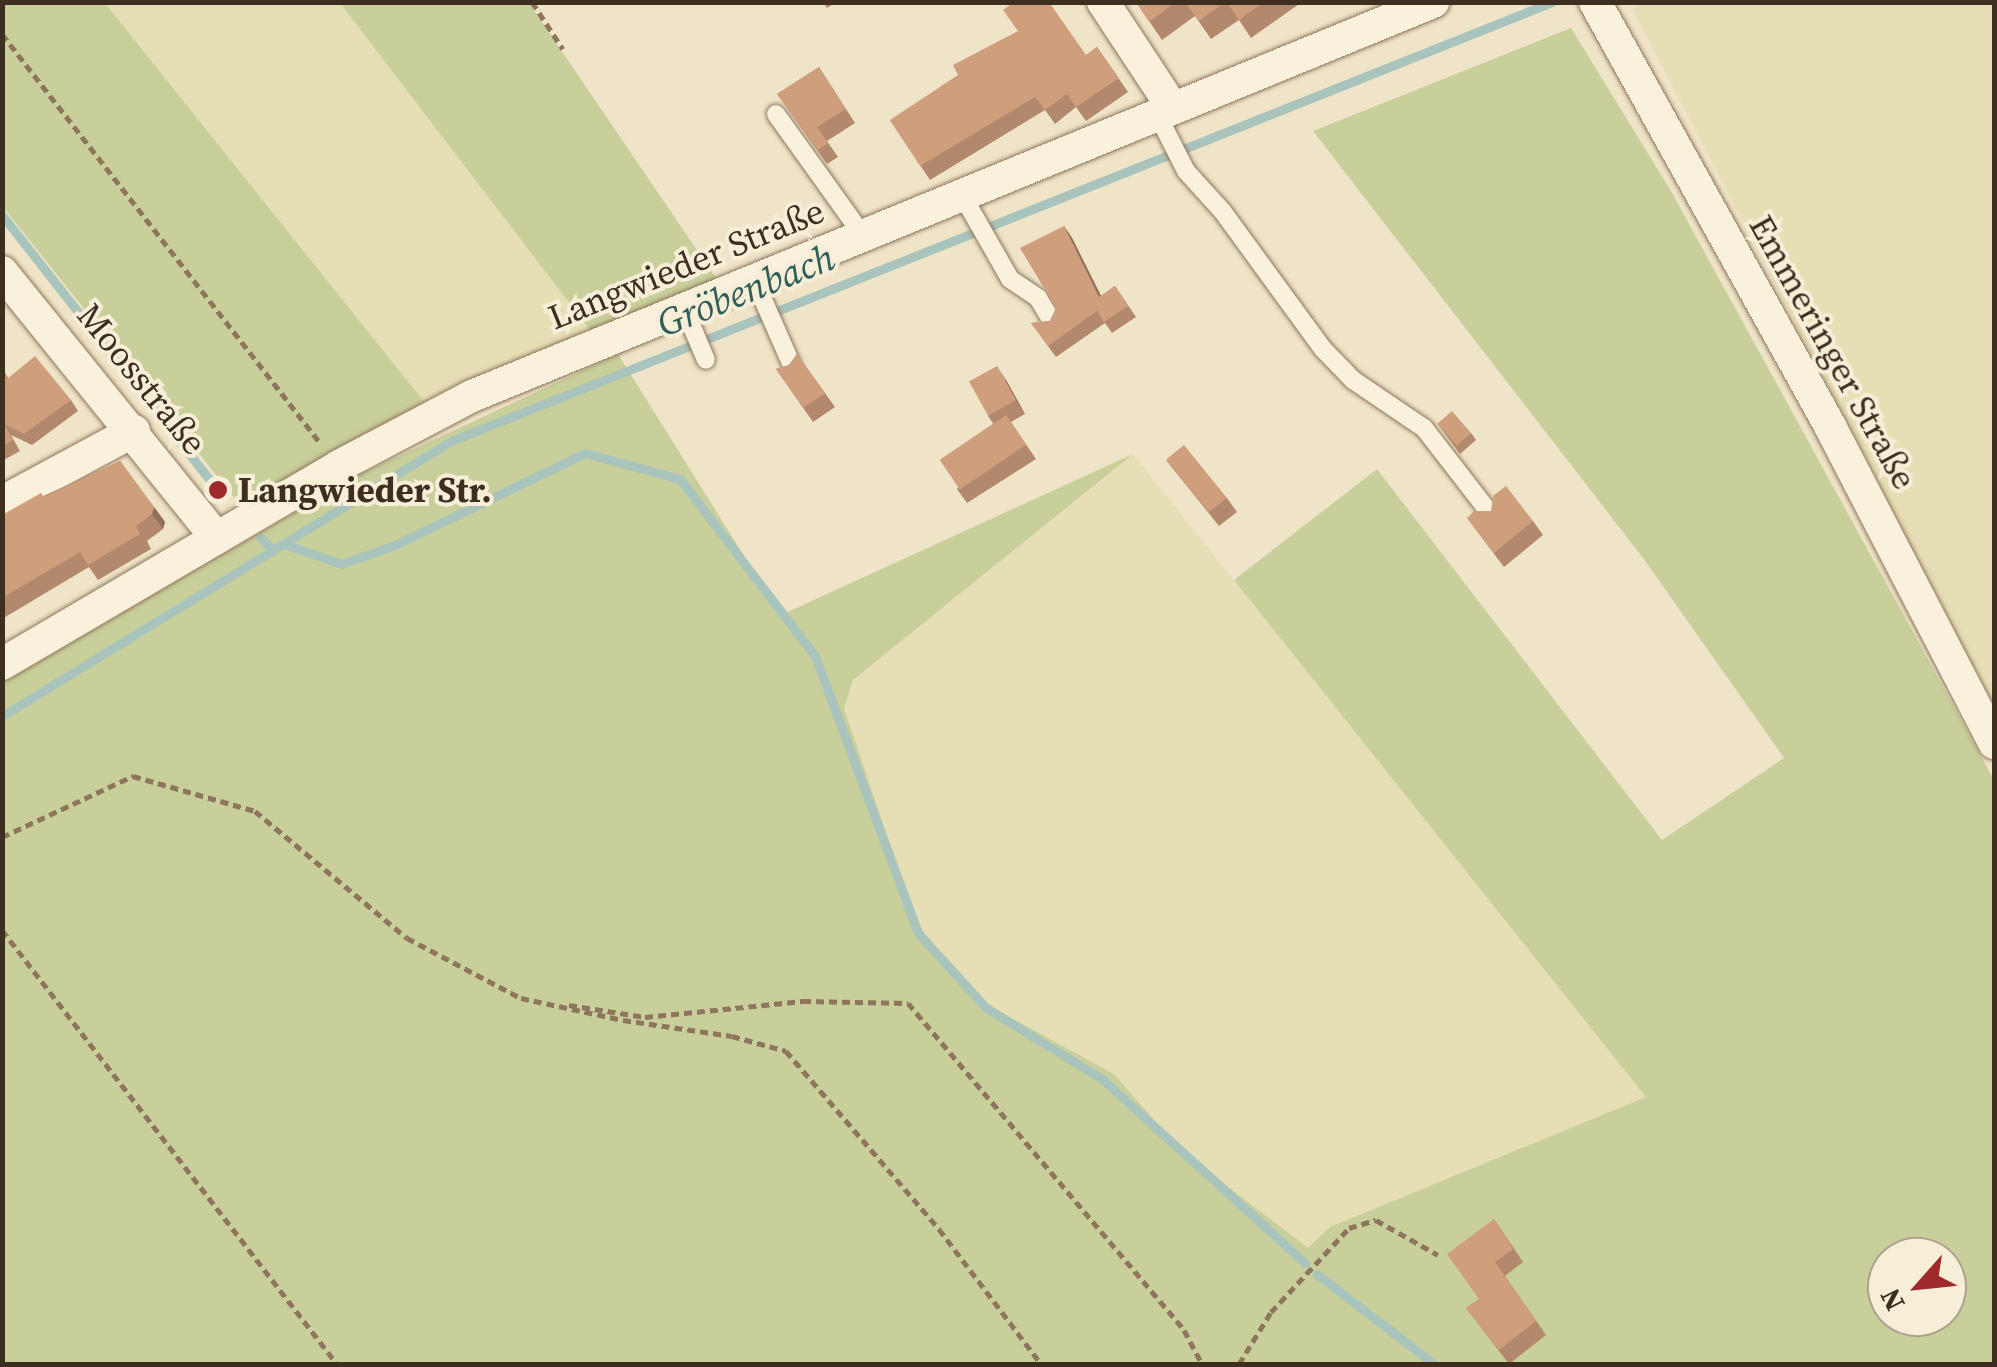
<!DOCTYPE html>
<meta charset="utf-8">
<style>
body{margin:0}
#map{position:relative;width:1997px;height:1367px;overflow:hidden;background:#f0e4c8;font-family:"Source Serif 4",serif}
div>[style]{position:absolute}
.farmland>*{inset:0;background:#e6deb5}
.green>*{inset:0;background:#c9cf9b}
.stream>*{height:9px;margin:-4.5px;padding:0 4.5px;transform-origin:4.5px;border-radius:4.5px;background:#a9c4bc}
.path>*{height:5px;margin-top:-2.5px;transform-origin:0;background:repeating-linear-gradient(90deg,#8d765c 0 8px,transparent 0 13px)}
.roads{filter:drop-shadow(0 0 2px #8d765c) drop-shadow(0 0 2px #8d765c)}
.service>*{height:18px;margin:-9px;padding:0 9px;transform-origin:9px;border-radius:9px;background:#faf1dc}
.minor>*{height:32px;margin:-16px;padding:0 16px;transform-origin:16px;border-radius:16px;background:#faf1dc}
.wall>*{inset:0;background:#b2896c}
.shaded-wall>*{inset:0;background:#916f58}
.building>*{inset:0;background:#cf9f7d;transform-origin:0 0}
.dots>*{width:28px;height:28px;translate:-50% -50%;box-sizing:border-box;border:5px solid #f7eed8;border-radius:50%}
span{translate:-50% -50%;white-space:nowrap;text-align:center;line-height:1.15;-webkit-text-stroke:8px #f7eed8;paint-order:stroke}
.street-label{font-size:35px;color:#3d2e20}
.poi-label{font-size:35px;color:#3d2e20;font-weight:700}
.left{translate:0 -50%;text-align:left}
.water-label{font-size:38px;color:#2f5d5a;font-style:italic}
.frame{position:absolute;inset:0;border:5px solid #3d2e20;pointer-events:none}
.north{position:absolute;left:1867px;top:1237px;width:100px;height:100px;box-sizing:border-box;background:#f7eed8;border:2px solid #ada18e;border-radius:50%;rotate:243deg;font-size:28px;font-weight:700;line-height:40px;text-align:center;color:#3d2e20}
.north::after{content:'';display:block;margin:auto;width:35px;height:45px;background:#9e2a2b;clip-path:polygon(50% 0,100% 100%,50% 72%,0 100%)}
</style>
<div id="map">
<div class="farmland">
<div style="clip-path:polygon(105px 3px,340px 3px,593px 334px,426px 404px)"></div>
<div style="clip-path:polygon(1646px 3px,1994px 3px,1994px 706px,1632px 8px)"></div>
<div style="clip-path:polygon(1133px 454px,1647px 1097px,1330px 1227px,1307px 1249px,1182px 1152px,1114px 1074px,991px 1007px,919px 929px,844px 707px,853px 680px)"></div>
</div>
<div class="green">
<div style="clip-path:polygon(3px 3px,105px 3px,426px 404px,243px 509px,3px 207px)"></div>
<div style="clip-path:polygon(340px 3px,529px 3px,718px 281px,593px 334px)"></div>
<div style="clip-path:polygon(evenodd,1571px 28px,1671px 191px,1994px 780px,1994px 1364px,3px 1364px,2px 683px,358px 475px,618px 354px,781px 615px,1133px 454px,853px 680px,844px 708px,919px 930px,991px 1007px,1114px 1074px,1182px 1152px,1308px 1248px,1330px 1227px,1646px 1097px,1234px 580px,1377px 469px,1662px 840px,1784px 758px,1643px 558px,1313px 131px,1571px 28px,1887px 1257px,1947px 1257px,1947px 1317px,1887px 1317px,1887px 1257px)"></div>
</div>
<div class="stream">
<div style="left:2px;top:215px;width:342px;rotate:51.9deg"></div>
<div style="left:261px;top:538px;width:17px;rotate:45deg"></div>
<div style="left:284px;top:544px;width:60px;rotate:19.3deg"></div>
<div style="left:341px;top:564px;width:57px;rotate:-19.4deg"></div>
<div style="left:395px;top:545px;width:211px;rotate:-25.8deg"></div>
<div style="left:585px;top:453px;width:98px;rotate:15.3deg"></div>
<div style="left:680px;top:479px;width:223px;rotate:52.7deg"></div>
<div style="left:815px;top:656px;width:296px;rotate:69.6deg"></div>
<div style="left:918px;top:933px;width:100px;rotate:47.8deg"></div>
<div style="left:985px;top:1007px;width:137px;rotate:31.6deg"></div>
<div style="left:1102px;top:1079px;width:274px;rotate:42.2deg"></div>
<div style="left:2px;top:716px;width:527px;rotate:-31.49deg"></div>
<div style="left:451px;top:441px;width:1185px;rotate:-21.74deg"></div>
<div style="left:1317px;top:1274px;width:148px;rotate:37.6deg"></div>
</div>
<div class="path">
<div style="left:532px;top:2px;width:56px;rotate:56.6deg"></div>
<div style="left:2px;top:34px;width:519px;rotate:52.12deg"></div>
<div style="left:2px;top:837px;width:145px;rotate:-25deg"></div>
<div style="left:133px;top:776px;width:127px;rotate:16deg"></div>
<div style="left:255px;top:811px;width:198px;rotate:39.9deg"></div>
<div style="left:407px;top:938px;width:129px;rotate:27.8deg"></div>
<div style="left:521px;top:998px;width:104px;rotate:12.2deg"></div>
<div style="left:623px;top:1020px;width:110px;rotate:8.4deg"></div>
<div style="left:732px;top:1036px;width:56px;rotate:15.5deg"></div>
<div style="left:786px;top:1051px;width:235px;rotate:49.3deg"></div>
<div style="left:939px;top:1229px;width:169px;rotate:52.9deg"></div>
<div style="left:2px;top:930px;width:548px;rotate:52.34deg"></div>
<div style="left:569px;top:1005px;width:77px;rotate:9deg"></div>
<div style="left:645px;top:1017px;width:159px;rotate:-5.8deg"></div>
<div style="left:803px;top:1001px;width:105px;rotate:1.1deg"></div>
<div style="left:908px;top:1003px;width:428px;rotate:49.8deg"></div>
<div style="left:1184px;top:1330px;width:38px;rotate:62deg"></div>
<div style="left:1239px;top:1364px;width:61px;rotate:-58.4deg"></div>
<div style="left:1271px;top:1312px;width:115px;rotate:-47.1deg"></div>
<div style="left:1349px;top:1228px;width:28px;rotate:-17deg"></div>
<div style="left:1376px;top:1220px;width:71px;rotate:29.4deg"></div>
</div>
<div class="roads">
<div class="service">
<div style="left:776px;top:114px;width:148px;rotate:54.4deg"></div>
<div style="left:1157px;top:114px;width:64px;rotate:63deg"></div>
<div style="left:1186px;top:171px;width:55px;rotate:47.9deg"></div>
<div style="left:1223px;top:212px;width:170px;rotate:53.9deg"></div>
<div style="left:1323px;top:349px;width:43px;rotate:45.9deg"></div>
<div style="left:1353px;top:380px;width:86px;rotate:34.1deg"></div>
<div style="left:1424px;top:428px;width:111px;rotate:52.3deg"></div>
<div style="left:961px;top:193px;width:99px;rotate:60.3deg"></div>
<div style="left:1010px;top:279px;width:34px;rotate:34deg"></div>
<div style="left:1038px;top:298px;width:27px;rotate:59deg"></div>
<div style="left:754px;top:279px;width:97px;rotate:66.3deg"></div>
<div style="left:684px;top:308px;width:56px;rotate:67.1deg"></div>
</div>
<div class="minor">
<div style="left:1103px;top:2px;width:127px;rotate:56.6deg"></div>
<div style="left:1595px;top:2px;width:487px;rotate:61deg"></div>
<div style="left:1831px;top:428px;width:355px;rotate:62.6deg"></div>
<div style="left:2px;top:272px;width:342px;rotate:51.1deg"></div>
<div style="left:2px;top:502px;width:150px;rotate:-28.3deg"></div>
<div style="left:2px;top:664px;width:391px;rotate:-30.4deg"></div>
<div style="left:339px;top:466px;width:150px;rotate:-27.8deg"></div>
<div style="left:472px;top:396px;width:1039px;rotate:-22.29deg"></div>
</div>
</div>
<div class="wall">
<div style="clip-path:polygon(823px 2px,836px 2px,827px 8px)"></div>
<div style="clip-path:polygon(1136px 2px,1302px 2px,1251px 38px,1239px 20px,1211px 39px,1195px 16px,1162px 40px)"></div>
<div style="clip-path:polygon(1097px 47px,1128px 92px,1086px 121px,1076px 107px,1055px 124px,1045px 110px,930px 180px,890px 120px,1086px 55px)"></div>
<div style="clip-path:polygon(819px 67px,855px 123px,827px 141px,838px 157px,827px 164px,777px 94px)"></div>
<div style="clip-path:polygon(1064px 226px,1072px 238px,1101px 296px,1115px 286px,1136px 317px,1112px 333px,1105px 323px,1056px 357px,1031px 323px,1050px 321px,1056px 308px)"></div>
<div style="clip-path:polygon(797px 354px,835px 407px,813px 422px,776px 369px,789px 365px)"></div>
<div style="clip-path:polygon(2px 368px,8px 378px,71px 400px,78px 411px,32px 445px,11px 435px,20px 451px,2px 461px)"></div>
<div style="clip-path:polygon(1006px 380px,1025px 414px,1011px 422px,1036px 459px,967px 503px,957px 489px,993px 423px,988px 416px)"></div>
<div style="clip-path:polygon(1437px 423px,1471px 433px,1476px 440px,1460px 454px)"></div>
<div style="clip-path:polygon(1166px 460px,1227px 498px,1237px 512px,1219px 526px)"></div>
<div style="clip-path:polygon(120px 461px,165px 522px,163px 529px,147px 541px,151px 549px,98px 580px,89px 567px,2px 619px,2px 515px)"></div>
<div style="clip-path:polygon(1467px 518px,1533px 521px,1543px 535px,1504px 567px)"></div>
<div style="clip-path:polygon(1494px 1219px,1523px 1262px,1505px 1276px,1546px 1335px,1509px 1364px,1466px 1308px,1479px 1299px)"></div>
</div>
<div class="shaded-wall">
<div style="clip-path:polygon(1064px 226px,1072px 238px,1107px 308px,1099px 297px)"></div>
<div style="clip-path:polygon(997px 366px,1006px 380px,1025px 414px,1016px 400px)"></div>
<div style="clip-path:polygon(154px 507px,165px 522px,163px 529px,152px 514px)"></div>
</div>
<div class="building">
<div style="clip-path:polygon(1014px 2px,1049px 2px,1086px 55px,1097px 47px,1119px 78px,1076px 107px,1067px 94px,1045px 110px,1035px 97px,920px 166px,890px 120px,958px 75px,953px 65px,1018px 31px,1003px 10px)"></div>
<div style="clip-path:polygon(1136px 2px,1176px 2px,1149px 22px)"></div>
<div style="clip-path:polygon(1185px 2px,1225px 2px,1199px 21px)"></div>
<div style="clip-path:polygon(1227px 2px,1264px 2px,1239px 20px)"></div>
<div style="clip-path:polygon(819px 67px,846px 109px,817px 127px,828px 143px,818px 150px,777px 94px)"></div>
<div style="clip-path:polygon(1064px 226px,1099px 297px,1115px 286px,1128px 306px,1104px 322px,1097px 311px,1048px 346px,1031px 323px,1050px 321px,1056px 308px,1020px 248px)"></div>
<div style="clip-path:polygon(797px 354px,825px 393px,803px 408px,776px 369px,789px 365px)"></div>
<div style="clip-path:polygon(35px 356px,71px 400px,24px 434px,4px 424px,13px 440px,2px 446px,2px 371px,7px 379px)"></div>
<div style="left:997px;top:366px;width:39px;height:32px;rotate:61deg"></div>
<div style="left:1452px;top:411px;width:29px;height:19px;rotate:49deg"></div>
<div style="left:1006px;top:415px;width:36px;height:80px;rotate:56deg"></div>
<div style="left:1184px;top:445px;width:68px;height:23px;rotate:51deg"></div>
<div style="clip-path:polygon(120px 461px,154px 507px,152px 514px,136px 526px,140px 534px,88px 565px,80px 552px,2px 598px,2px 515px,41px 493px,44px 497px)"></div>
<div style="clip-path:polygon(1506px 486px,1533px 521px,1494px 553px,1467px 518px,1474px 511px,1491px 511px,1493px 496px)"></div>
<div style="clip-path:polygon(1494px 1219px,1513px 1249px,1495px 1262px,1536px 1321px,1499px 1350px,1466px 1308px,1479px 1299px,1447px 1254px)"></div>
</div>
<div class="dots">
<div style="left:218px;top:490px;background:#9e2a2b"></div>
</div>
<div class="street-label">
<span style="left:686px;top:264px;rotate:-22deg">Langwieder Straße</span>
<span style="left:1833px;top:352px;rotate:61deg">Emmeringer Straße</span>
<span style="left:142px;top:379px;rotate:51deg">Moosstraße</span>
</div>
<div class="poi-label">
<span class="left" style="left:238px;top:490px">Langwieder Str.</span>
</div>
<div class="water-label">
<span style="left:746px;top:291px;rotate:-22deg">Gröbenbach</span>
</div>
<div class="frame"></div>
<div class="north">N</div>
</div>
